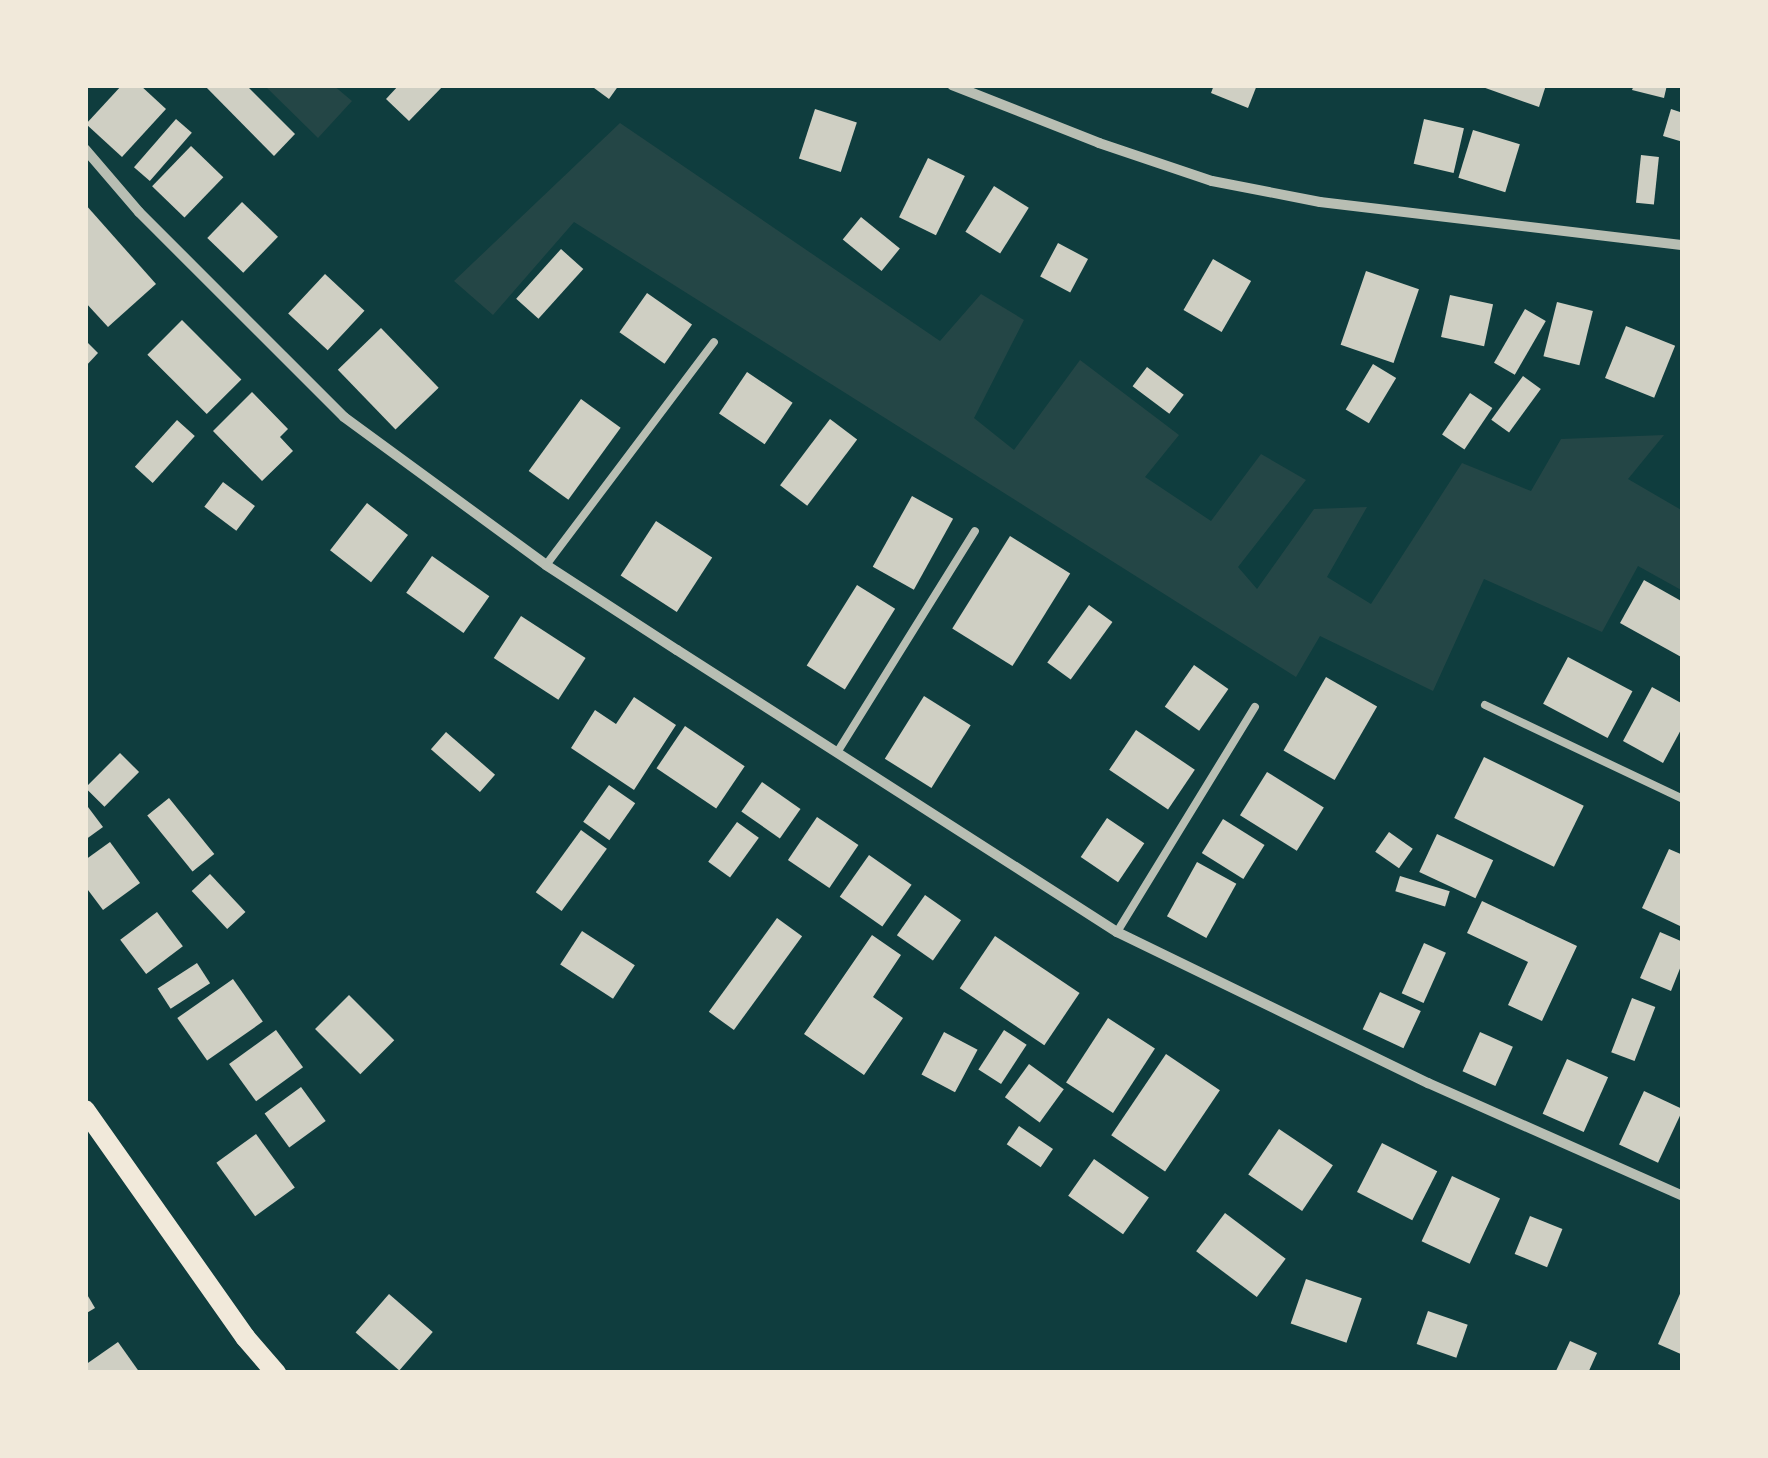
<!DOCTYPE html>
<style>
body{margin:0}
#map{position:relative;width:1768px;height:1458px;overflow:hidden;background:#0f3d3e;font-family:"Alegreya Sans",sans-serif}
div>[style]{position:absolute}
.green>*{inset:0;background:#244646}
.building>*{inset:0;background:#cfcfc3;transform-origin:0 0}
.service>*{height:8px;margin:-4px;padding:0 4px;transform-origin:4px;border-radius:4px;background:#b8beb3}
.minor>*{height:10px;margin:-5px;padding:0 5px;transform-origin:5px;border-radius:5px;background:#b8beb3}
.secondary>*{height:20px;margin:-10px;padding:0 10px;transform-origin:10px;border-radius:10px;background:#f1e9da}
span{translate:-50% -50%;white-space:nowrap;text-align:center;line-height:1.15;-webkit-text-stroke:10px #f1e9da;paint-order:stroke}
.frame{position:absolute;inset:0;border:88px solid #f1e9da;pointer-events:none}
</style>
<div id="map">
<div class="green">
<div style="clip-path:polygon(264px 85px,333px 85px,352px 101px,318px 138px)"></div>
<div style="clip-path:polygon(620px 123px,940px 341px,981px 294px,1024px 320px,974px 418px,1014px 450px,1080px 360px,1179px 435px,1145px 477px,1211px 521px,1261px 454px,1306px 480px,1238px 567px,1257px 589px,1314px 509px,1367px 507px,1327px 577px,1371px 604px,1462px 463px,1531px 491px,1561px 439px,1664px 435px,1628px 479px,1683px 511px,1683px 591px,1638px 566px,1602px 632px,1484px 579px,1433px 691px,1320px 636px,1296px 677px,574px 222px,493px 315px,454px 281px)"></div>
</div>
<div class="building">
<div style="clip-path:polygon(122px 85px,140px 85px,166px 109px,122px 157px,86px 124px)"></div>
<div style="clip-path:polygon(204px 85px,246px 85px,295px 134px,274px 156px)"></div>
<div style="clip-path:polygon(399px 85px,444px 85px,409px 121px,386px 99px)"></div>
<div style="clip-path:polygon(590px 85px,619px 85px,609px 99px)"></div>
<div style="clip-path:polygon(1214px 85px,1257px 85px,1248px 108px,1211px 93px)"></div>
<div style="clip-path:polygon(1477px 85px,1546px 85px,1539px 107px)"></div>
<div style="clip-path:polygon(1634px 85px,1667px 85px,1664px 98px,1632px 90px)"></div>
<div style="left:815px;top:109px;width:44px;height:52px;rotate:18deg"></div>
<div style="clip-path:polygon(1671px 109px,1683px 113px,1683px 142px,1663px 136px)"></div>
<div style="left:176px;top:119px;width:21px;height:64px;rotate:41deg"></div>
<div style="left:1424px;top:119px;width:41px;height:46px;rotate:13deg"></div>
<div style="left:1473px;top:130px;width:49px;height:50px;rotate:17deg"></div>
<div style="left:191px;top:146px;width:45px;height:56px;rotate:44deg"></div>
<div style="left:1641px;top:155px;width:18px;height:48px;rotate:6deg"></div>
<div style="left:928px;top:158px;width:41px;height:66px;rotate:26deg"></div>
<div style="left:994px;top:186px;width:41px;height:54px;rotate:32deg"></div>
<div style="left:242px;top:202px;width:50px;height:50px;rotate:44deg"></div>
<div style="clip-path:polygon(85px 204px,156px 284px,108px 327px,85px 302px)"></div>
<div style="left:861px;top:217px;width:50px;height:29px;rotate:39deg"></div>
<div style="left:1058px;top:243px;width:34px;height:38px;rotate:28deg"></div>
<div style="left:561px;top:249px;width:30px;height:67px;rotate:42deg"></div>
<div style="left:1213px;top:259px;width:44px;height:59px;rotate:30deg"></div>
<div style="left:1366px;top:271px;width:56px;height:78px;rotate:19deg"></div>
<div style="left:325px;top:274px;width:54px;height:54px;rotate:43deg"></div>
<div style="left:647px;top:293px;width:55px;height:48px;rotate:35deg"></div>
<div style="left:1450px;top:295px;width:44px;height:43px;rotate:12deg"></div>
<div style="left:1557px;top:302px;width:37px;height:56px;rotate:14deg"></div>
<div style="left:1525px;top:309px;width:24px;height:62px;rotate:30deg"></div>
<div style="left:182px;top:320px;width:84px;height:49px;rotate:45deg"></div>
<div style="left:1626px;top:326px;width:53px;height:56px;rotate:22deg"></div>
<div style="left:381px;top:328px;width:83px;height:60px;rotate:46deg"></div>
<div style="clip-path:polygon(85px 340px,98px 353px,85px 367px)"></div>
<div style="left:1373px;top:364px;width:27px;height:53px;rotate:31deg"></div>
<div style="left:1147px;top:367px;width:46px;height:24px;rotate:37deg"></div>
<div style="left:747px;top:372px;width:55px;height:50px;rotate:34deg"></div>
<div style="left:1523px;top:376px;width:22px;height:54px;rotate:36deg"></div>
<div style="clip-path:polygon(252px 392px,288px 429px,280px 437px,293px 451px,262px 481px,213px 431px)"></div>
<div style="left:1470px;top:393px;width:27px;height:50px;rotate:34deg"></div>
<div style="left:581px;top:399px;width:49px;height:89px;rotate:36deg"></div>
<div style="left:830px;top:419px;width:34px;height:83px;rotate:37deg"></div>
<div style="left:177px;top:420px;width:24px;height:63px;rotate:42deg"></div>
<div style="left:223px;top:482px;width:40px;height:31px;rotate:37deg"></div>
<div style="left:912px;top:496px;width:47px;height:81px;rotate:29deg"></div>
<div style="left:367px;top:503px;width:52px;height:60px;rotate:38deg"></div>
<div style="left:656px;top:521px;width:67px;height:65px;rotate:33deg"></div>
<div style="left:1010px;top:536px;width:71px;height:109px;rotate:32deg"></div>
<div style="left:432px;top:556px;width:70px;height:45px;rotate:35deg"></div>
<div style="clip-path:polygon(1644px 580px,1683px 602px,1683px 658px,1620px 623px)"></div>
<div style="left:857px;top:585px;width:45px;height:95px;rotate:32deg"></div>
<div style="left:1089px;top:605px;width:29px;height:71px;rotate:36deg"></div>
<div style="left:521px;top:616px;width:77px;height:50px;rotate:33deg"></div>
<div style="left:1568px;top:657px;width:73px;height:53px;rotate:28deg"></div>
<div style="left:1194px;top:665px;width:42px;height:51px;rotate:35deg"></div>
<div style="left:1326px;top:677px;width:59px;height:85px;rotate:30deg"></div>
<div style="clip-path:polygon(1652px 687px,1683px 704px,1683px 726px,1663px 763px,1623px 741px)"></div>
<div style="left:924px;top:696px;width:55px;height:74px;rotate:32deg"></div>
<div style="clip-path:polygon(634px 697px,676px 725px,634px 790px,571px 748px,595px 710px,616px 724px)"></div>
<div style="left:685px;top:726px;width:72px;height:51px;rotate:34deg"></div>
<div style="left:1136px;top:730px;width:71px;height:48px;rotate:34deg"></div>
<div style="left:446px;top:732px;width:65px;height:23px;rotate:41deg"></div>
<div style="left:120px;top:753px;width:27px;height:49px;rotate:45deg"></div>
<div style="left:1484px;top:757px;width:111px;height:68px;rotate:26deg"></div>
<div style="left:1267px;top:772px;width:67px;height:51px;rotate:32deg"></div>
<div style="left:762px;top:782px;width:47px;height:36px;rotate:35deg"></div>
<div style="left:609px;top:785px;width:32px;height:45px;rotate:35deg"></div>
<div style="left:169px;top:798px;width:72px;height:28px;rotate:51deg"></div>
<div style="clip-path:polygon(85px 803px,103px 827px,85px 840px)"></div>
<div style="left:817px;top:817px;width:50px;height:52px;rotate:34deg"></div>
<div style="left:1107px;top:818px;width:45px;height:47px;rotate:34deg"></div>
<div style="left:1223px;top:819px;width:49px;height:40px;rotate:32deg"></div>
<div style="left:737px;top:822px;width:27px;height:49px;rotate:36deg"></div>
<div style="left:581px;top:830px;width:32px;height:77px;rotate:36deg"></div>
<div style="left:1389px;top:832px;width:29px;height:24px;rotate:35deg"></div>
<div style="left:1437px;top:834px;width:62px;height:42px;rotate:25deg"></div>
<div style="clip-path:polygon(110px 842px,140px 883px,103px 910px,85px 886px,85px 860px)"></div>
<div style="clip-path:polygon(1669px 849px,1683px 855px,1680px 926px,1642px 908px)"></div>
<div style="left:869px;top:855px;width:52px;height:51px;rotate:35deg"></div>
<div style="left:1197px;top:862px;width:45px;height:62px;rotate:29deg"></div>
<div style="left:210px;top:874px;width:52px;height:25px;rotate:47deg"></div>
<div style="left:1400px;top:876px;width:52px;height:16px;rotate:17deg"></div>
<div style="left:925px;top:895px;width:44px;height:49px;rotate:35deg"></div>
<div style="clip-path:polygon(1482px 901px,1577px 946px,1542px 1021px,1508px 1005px,1528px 962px,1467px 933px)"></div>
<div style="left:157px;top:912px;width:43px;height:46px;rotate:53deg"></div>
<div style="left:777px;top:918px;width:31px;height:116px;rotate:36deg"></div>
<div style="left:582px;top:931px;width:63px;height:40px;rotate:33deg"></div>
<div style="clip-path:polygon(1660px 932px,1683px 942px,1683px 961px,1671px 991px,1640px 978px)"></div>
<div style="clip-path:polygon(872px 935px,901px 955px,873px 997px,903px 1018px,864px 1075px,804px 1034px)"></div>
<div style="left:995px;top:936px;width:102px;height:63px;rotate:34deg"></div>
<div style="left:1424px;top:943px;width:24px;height:55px;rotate:24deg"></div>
<div style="left:197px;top:963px;width:24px;height:47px;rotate:57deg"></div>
<div style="left:233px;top:979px;width:52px;height:68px;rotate:55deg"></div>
<div style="left:1380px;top:992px;width:45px;height:41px;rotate:25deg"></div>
<div style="left:349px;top:995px;width:64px;height:48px;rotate:45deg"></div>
<div style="left:1632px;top:998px;width:25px;height:58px;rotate:21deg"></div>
<div style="left:1108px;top:1018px;width:56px;height:77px;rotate:33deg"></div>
<div style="left:276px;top:1030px;width:46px;height:58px;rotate:54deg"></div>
<div style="left:1004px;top:1030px;width:27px;height:47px;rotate:33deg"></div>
<div style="left:944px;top:1032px;width:38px;height:48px;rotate:28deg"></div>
<div style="left:1480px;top:1032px;width:36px;height:43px;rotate:24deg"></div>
<div style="left:1166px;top:1054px;width:65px;height:98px;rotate:34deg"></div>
<div style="left:1567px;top:1059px;width:45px;height:60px;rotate:24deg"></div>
<div style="left:1029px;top:1064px;width:43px;height:41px;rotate:36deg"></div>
<div style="left:301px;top:1087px;width:42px;height:45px;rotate:54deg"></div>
<div style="left:1644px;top:1091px;width:43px;height:59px;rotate:25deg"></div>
<div style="left:1019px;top:1126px;width:41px;height:22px;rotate:34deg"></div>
<div style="left:1279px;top:1129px;width:65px;height:55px;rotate:34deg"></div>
<div style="left:256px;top:1134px;width:66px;height:49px;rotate:54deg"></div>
<div style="left:1382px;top:1143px;width:62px;height:55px;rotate:27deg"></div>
<div style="left:1094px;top:1159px;width:67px;height:45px;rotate:35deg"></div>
<div style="left:1452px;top:1176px;width:53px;height:72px;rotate:25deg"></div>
<div style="left:1225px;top:1213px;width:76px;height:48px;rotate:37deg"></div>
<div style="left:1530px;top:1216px;width:35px;height:41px;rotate:22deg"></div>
<div style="left:1306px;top:1279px;width:59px;height:47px;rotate:19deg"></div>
<div style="clip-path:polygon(1683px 1287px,1683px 1355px,1658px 1344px)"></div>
<div style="clip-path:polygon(85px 1291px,95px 1308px,85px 1314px)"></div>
<div style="left:389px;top:1294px;width:58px;height:51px;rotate:41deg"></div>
<div style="left:1428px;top:1311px;width:42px;height:35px;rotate:19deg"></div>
<div style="clip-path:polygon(1570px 1341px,1597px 1353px,1588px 1373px,1555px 1373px)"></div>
<div style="clip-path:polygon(118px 1342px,140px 1373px,85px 1373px,85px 1365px)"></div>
</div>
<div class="service">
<div style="left:546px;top:565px;width:279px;rotate:-53deg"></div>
<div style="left:1485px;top:705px;width:219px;rotate:25.4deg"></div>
<div style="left:838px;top:751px;width:259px;rotate:-58.1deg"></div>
<div style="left:1117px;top:932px;width:264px;rotate:-58.5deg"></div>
</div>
<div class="minor">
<div style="left:952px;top:85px;width:158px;rotate:21.5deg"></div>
<div style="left:1099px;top:143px;width:119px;rotate:18.6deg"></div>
<div style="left:1212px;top:181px;width:110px;rotate:11deg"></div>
<div style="left:1320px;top:202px;width:366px;rotate:6.8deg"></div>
<div style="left:85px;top:149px;width:83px;rotate:49.4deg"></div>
<div style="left:139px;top:212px;width:290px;rotate:45deg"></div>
<div style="left:344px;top:417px;width:250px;rotate:36.2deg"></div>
<div style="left:546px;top:565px;width:156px;rotate:33deg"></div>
<div style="left:677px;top:650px;width:523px;rotate:32.66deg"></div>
<div style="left:1117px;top:932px;width:346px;rotate:25.9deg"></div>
<div style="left:1428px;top:1083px;width:279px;rotate:23.9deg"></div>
</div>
<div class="secondary">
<div style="left:85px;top:1110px;width:278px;rotate:54.8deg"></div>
<div style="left:245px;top:1337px;width:48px;rotate:49.3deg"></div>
</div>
<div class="frame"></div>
</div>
